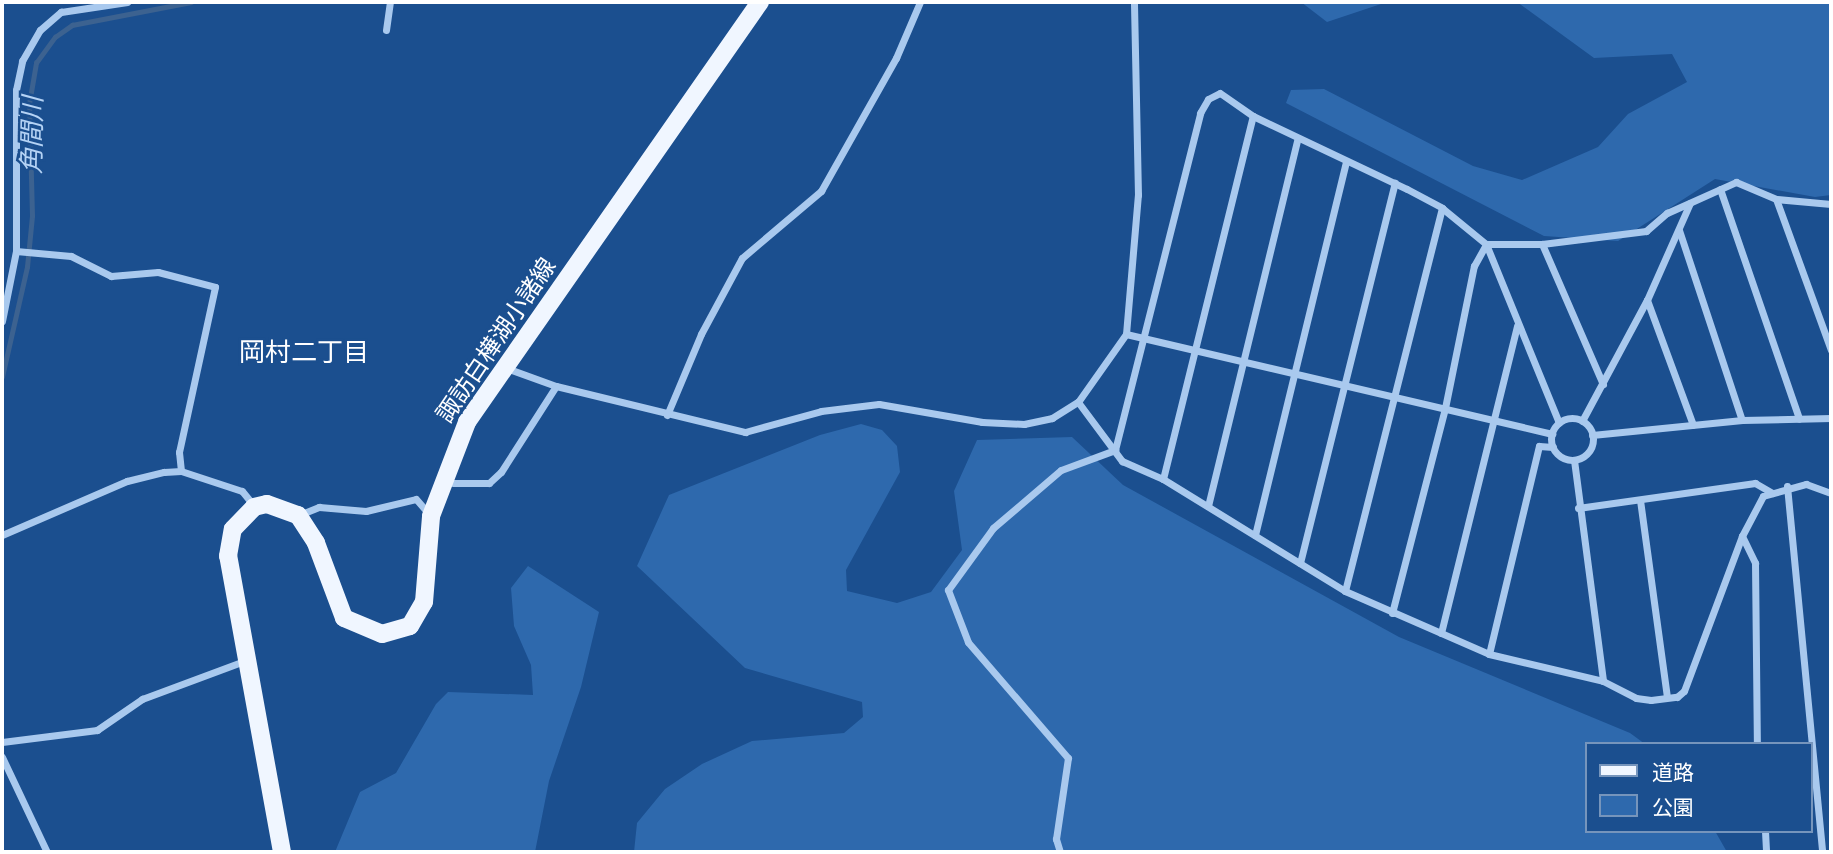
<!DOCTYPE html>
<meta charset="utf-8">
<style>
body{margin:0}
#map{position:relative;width:1833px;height:854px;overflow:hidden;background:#1b4f8f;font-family:"IBM Plex Sans","Noto Sans JP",sans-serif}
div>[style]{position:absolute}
.green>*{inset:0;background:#2e69ad}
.stream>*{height:4.5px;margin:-2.25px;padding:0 2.25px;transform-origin:2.25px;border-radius:2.25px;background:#3c6290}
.minor>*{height:7px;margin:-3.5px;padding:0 3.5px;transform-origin:3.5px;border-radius:3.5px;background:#a9c9ee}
.minor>.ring{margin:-3.5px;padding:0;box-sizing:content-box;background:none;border:7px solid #a9c9ee;border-radius:50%}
.primary>*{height:18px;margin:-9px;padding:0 9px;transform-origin:9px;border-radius:9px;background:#f0f6ff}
span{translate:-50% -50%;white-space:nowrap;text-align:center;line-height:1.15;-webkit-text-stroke:5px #1b4f8f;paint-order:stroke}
.street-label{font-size:24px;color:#fff}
.water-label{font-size:26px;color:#b5d3f5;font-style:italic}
.neighbourhood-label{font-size:26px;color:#fff}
.frame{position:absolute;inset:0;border:4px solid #fff;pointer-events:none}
.legend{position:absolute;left:1585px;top:742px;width:228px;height:91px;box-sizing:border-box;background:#1b4f8f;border:2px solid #7695bc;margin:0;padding:9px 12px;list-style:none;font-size:21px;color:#fff}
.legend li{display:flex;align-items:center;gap:14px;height:35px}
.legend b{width:35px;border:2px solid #7695bc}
</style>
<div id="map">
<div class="green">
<div style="clip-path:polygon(1301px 2px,1387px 2px,1327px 22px)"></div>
<div style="clip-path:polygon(1517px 2px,1831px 2px,1831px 195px,1815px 197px,1715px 179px,1618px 241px,1544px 236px,1286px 103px,1291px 90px,1324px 89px,1473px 166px,1522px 180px,1598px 147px,1628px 114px,1687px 82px,1672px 54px,1594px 58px)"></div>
<div style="clip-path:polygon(861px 424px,882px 430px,897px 446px,900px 472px,846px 570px,847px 591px,897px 603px,931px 592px,962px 550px,954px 491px,977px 440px,1072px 437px,1123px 485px,1399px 637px,1630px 733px,1645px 744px,1586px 744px,1586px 831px,1715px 831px,1727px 852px,634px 852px,637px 823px,665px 789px,702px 764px,752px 741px,844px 733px,863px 717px,862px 702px,745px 668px,637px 566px,669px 495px,820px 435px)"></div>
<div style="clip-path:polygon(528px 566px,599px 612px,581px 687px,549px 781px,535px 852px,335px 852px,360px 792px,396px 773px,436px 704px,448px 692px,533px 695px,531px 665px,514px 626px,511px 588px)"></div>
</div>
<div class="stream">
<div style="left:2px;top:377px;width:113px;rotate:-77.2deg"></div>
<div style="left:27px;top:267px;width:51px;rotate:-84.4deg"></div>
<div style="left:32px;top:216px;width:112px;rotate:-91.5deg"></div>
<div style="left:29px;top:104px;width:42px;rotate:-80.3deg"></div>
<div style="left:36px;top:63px;width:32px;rotate:-54deg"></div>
<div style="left:55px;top:37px;width:21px;rotate:-35deg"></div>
<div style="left:72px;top:25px;width:121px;rotate:-10.9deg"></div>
</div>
<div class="minor">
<div style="left:386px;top:30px;width:28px;rotate:-82deg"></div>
<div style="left:1720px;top:189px;width:243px;rotate:71deg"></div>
<div style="left:1776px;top:199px;width:161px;rotate:70deg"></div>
<div style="left:1679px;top:230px;width:200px;rotate:71.7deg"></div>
<div style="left:1486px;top:244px;width:56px"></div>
<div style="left:1542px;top:244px;width:105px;rotate:-7.1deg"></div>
<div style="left:1646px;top:231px;width:28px;rotate:-41deg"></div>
<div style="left:1667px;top:213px;width:76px;rotate:-24.2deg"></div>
<div style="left:1736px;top:182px;width:43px;rotate:23deg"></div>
<div style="left:1776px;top:199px;width:55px;rotate:5.2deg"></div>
<div style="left:1542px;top:244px;width:153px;rotate:66.5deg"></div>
<div style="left:16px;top:251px;width:55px;rotate:5.2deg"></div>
<div style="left:71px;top:256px;width:45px;rotate:26.6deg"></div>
<div style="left:111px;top:276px;width:47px;rotate:-4.9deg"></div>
<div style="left:158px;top:272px;width:59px;rotate:14.7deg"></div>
<div style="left:215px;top:287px;width:169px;rotate:102.3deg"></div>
<div style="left:179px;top:452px;width:19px;rotate:84deg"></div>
<div style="left:1647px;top:300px;width:133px;rotate:69.8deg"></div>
<div style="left:2px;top:321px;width:71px;rotate:-78.7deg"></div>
<div style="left:16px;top:251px;width:161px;rotate:-90deg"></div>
<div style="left:16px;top:90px;width:30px;rotate:-78deg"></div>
<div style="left:22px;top:61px;width:36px;rotate:-60deg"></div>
<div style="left:40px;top:30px;width:28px;rotate:-41deg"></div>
<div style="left:61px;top:12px;width:67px;rotate:-8.6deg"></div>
<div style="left:1126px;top:334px;width:438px;rotate:13.2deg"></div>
<div style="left:506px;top:368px;width:53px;rotate:19.8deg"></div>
<div style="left:556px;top:386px;width:195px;rotate:13.7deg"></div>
<div style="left:745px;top:432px;width:79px;rotate:-15.4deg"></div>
<div style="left:821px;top:411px;width:58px;rotate:-6.9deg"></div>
<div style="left:879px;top:404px;width:105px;rotate:9.9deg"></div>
<div style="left:982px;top:422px;width:42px;rotate:2.7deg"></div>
<div style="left:1024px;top:424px;width:29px;rotate:-12deg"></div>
<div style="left:1052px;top:418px;width:31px;rotate:-32deg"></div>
<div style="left:1078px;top:402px;width:83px;rotate:-54.8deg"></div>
<div style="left:1126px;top:334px;width:140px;rotate:-85.1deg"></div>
<div style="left:1138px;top:195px;width:193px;rotate:-91.2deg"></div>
<div style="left:1078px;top:402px;width:74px;rotate:53.3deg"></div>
<div style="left:1122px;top:461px;width:45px;rotate:23.7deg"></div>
<div style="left:1163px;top:479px;width:214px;rotate:31.6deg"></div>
<div style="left:1345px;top:591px;width:157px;rotate:23.6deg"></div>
<div style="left:1489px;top:654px;width:117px;rotate:13.3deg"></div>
<div style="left:1603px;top:681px;width:37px;rotate:27deg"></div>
<div style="left:1636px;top:698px;width:15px;rotate:8deg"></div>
<div style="left:1651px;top:700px;width:26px;rotate:-7deg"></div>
<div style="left:1677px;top:697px;width:9px;rotate:-41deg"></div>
<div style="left:1684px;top:691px;width:165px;rotate:-69.5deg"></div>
<div style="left:1742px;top:536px;width:45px;rotate:-62.3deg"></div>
<div style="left:1763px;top:496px;width:45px;rotate:-15.6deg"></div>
<div style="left:1806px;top:484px;width:27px;rotate:20deg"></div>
<div style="left:667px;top:415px;width:88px;rotate:-67.2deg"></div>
<div style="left:701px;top:334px;width:86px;rotate:-61.7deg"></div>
<div style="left:742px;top:258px;width:104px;rotate:-40.3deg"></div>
<div style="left:821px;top:191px;width:153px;rotate:-60.6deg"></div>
<div style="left:896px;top:58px;width:61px;rotate:-66.8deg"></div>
<div class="ring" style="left:1551px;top:418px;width:35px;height:35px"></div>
<div style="left:1582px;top:421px;width:137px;rotate:-61.8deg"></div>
<div style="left:1647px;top:300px;width:106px;rotate:-66.1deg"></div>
<div style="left:1592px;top:435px;width:151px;rotate:-5.7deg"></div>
<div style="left:1742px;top:420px;width:89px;rotate:-1.3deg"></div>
<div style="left:1574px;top:460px;width:223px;rotate:82.5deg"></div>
<div style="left:1163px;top:479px;width:374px;rotate:-76.1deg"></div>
<div style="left:453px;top:483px;width:36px"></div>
<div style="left:489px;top:483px;width:16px;rotate:-43deg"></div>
<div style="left:501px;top:472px;width:102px;rotate:-57.4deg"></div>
<div style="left:1787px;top:486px;width:368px;rotate:84.5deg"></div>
<div style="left:1640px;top:500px;width:198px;rotate:82.2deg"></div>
<div style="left:1208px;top:506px;width:379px;rotate:-76.3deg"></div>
<div style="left:1578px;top:508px;width:179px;rotate:-8deg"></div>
<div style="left:1755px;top:483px;width:20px;rotate:30deg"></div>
<div style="left:299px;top:515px;width:22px;rotate:-22deg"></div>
<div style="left:319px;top:507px;width:47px;rotate:4.9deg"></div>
<div style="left:366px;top:511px;width:51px;rotate:-13.5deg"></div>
<div style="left:416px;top:499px;width:23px;rotate:49deg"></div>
<div style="left:2px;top:535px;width:136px;rotate:-23.4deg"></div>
<div style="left:127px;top:481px;width:38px;rotate:-14deg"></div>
<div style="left:164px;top:472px;width:17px;rotate:-3deg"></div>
<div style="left:181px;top:471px;width:64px;rotate:18.2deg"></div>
<div style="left:242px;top:491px;width:19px;rotate:51deg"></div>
<div style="left:1255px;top:535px;width:385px;rotate:-76.3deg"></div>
<div style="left:1742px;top:536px;width:30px;rotate:64deg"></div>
<div style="left:1755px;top:563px;width:181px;rotate:89.4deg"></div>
<div style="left:1300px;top:563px;width:392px;rotate:-76deg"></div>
<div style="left:1345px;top:591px;width:395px;rotate:-75.8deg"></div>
<div style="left:1392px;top:613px;width:212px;rotate:-75.5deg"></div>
<div style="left:1445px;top:408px;width:145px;rotate:-78.5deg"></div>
<div style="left:1474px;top:266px;width:25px;rotate:-61deg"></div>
<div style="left:1441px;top:633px;width:317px;rotate:-76.1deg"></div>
<div style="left:1489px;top:654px;width:214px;rotate:-76.5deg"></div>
<div style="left:1539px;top:446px;width:14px;rotate:4deg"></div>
<div style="left:2px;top:742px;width:96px;rotate:-7.2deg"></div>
<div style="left:97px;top:730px;width:55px;rotate:-34.6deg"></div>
<div style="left:142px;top:699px;width:109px;rotate:-20.4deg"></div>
<div style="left:2px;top:757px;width:105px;rotate:64.7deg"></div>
<div style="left:1765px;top:831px;width:21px;rotate:87deg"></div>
<div style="left:1060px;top:852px;width:14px;rotate:-107deg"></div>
<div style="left:1056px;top:839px;width:82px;rotate:-81.6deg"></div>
<div style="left:1068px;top:758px;width:153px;rotate:-130.8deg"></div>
<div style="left:968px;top:642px;width:56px;rotate:-111deg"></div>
<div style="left:948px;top:590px;width:77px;rotate:-54deg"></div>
<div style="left:993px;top:528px;width:89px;rotate:-40.5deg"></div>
<div style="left:1061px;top:470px;width:58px;rotate:-20.3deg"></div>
<div style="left:1115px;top:450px;width:348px;rotate:-75.8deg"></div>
<div style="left:1200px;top:113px;width:16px;rotate:-60deg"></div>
<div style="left:1208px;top:99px;width:13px;rotate:-27deg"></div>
<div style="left:1220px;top:93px;width:40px;rotate:34.9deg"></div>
<div style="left:1253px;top:116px;width:170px;rotate:25.4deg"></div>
<div style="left:1407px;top:189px;width:40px;rotate:28deg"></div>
<div style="left:1442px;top:208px;width:57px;rotate:39.3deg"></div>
<div style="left:1486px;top:244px;width:193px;rotate:67.8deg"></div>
</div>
<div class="primary">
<div style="left:282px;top:852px;width:301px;rotate:-100.3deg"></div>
<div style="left:228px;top:556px;width:27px;rotate:-80deg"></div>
<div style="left:233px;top:529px;width:30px;rotate:-46deg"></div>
<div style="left:254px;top:507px;width:13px;rotate:-13deg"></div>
<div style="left:267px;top:504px;width:33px;rotate:20deg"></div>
<div style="left:298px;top:515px;width:33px;rotate:57deg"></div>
<div style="left:316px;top:543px;width:80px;rotate:69.5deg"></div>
<div style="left:344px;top:618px;width:41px;rotate:22.8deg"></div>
<div style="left:382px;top:634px;width:29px;rotate:-16deg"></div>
<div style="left:410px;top:626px;width:28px;rotate:-60deg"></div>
<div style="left:424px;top:602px;width:86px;rotate:-85.3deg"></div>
<div style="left:431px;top:516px;width:101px;rotate:-69deg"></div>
<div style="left:467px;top:422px;width:512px;rotate:-55.1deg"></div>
</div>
<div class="street-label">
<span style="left:496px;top:340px;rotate:-56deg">諏訪白樺湖小諸線</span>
</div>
<div class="water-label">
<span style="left:32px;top:135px;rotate:-89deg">角間川</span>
</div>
<div class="neighbourhood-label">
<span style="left:304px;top:352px">岡村二丁目</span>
</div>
<div class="frame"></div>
<ul class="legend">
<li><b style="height:9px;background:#f0f6ff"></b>道路</li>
<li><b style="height:19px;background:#2e69ad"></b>公園</li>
</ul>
</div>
